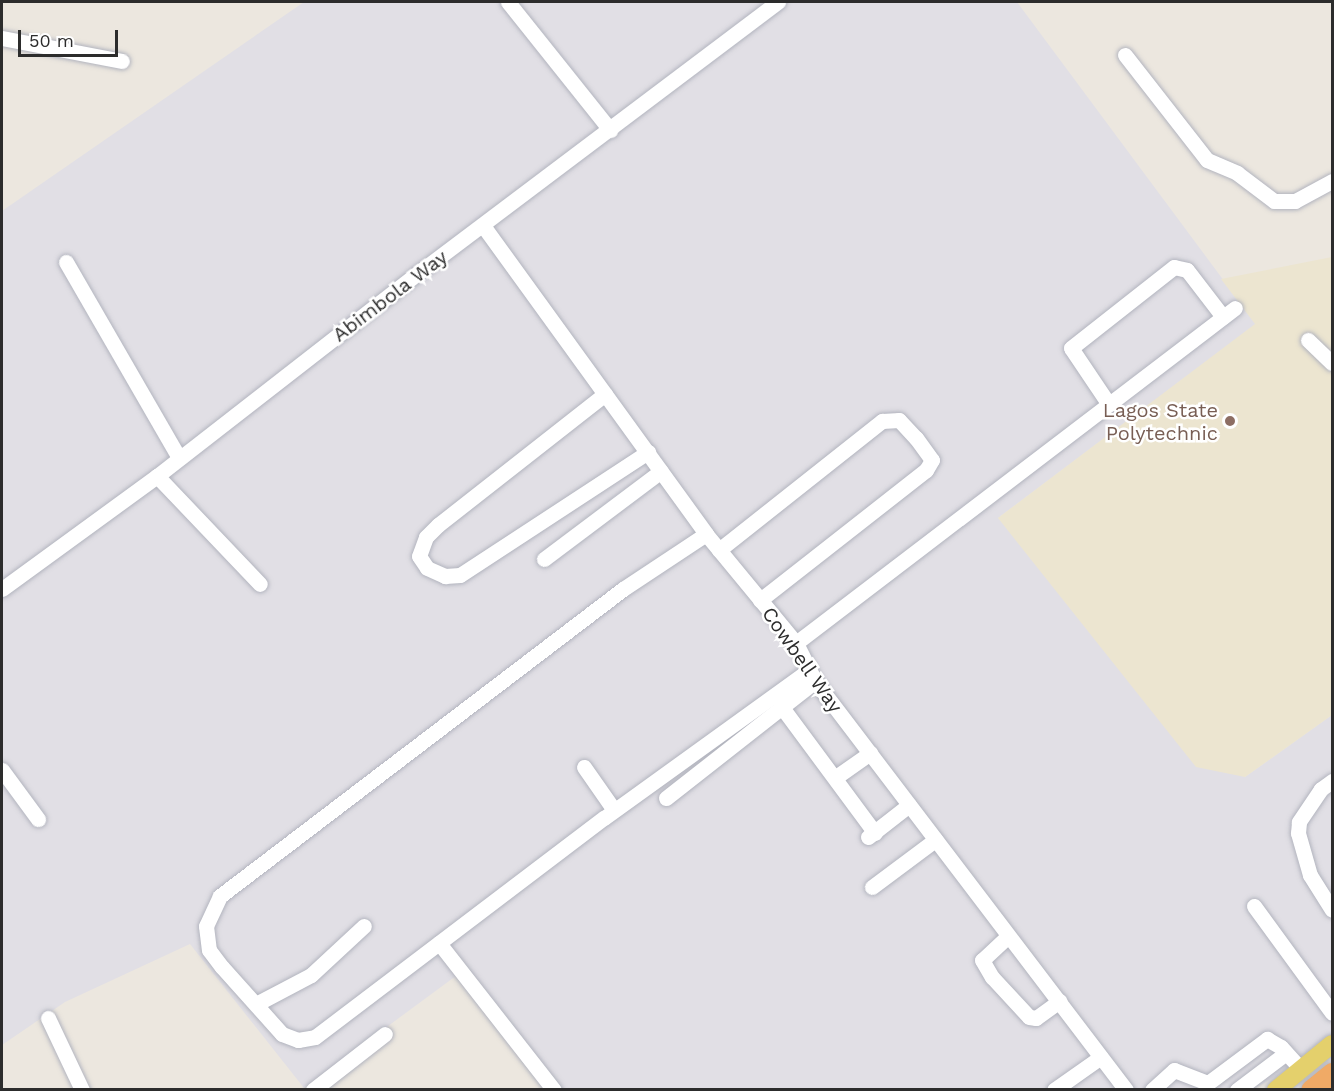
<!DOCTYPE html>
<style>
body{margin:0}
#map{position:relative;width:1334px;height:1091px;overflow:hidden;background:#ece7df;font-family:"Work Sans",sans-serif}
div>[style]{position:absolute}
.industrial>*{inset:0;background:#e1dfe5}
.education>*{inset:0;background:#ece5d0}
.roads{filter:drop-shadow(0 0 2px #b2b4be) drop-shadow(0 0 2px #b2b4be)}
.minor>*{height:15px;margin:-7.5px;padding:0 7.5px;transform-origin:7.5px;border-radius:7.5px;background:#fff}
.major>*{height:18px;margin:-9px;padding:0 9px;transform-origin:9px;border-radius:9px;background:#e4d06c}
.highway>*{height:21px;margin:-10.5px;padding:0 10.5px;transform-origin:10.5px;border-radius:10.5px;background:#f0aa66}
.dots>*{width:16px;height:16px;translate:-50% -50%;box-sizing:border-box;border:3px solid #fff;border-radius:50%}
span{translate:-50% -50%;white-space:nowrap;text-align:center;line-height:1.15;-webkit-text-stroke:5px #fff;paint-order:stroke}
.street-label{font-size:20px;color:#2c2c2c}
.education-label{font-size:20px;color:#785e54}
.right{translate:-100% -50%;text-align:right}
.frame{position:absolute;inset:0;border:3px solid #2c2c2c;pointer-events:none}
.scale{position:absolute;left:18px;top:30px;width:100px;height:27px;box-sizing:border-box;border:3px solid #2c2c2c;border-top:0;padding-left:8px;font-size:18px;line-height:21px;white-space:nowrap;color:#2c2c2c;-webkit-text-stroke:4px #fff;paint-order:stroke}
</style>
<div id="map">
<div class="industrial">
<div style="clip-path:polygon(304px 2px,1017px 2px,1256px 324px,998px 518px,1245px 777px,1332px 715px,1332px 1046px,1253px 1089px,559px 1089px,464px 970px,304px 1088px,190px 944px,65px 1002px,2px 1045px,2px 211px)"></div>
</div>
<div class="education">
<div style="clip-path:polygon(1332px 257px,1332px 715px,1245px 777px,1196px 767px,998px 518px,1255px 324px,1221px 279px)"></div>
</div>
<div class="roads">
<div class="minor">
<div style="left:508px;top:2px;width:164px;rotate:51.4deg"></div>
<div style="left:2px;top:38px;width:122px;rotate:10.9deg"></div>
<div style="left:1125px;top:55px;width:133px;rotate:52deg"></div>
<div style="left:1207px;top:160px;width:33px;rotate:23deg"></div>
<div style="left:1237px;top:173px;width:46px;rotate:37.1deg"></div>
<div style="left:1274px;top:201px;width:21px"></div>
<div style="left:1295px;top:201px;width:42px;rotate:-28.4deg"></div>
<div style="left:484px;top:227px;width:379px;rotate:54.1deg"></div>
<div style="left:706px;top:534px;width:141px;rotate:50.5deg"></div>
<div style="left:796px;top:643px;width:42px;rotate:63.4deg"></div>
<div style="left:815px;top:681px;width:514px;rotate:52.75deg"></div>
<div style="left:66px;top:262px;width:226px;rotate:60deg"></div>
<div style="left:1308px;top:340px;width:33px;rotate:44deg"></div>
<div style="left:605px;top:394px;width:212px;rotate:141.9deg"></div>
<div style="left:438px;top:525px;width:17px;rotate:135deg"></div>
<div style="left:426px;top:537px;width:20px;rotate:110deg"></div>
<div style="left:419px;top:556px;width:14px;rotate:56deg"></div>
<div style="left:427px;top:568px;width:20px;rotate:24deg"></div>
<div style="left:445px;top:576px;width:15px;rotate:-4deg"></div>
<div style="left:460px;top:575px;width:225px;rotate:-33.2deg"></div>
<div style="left:1108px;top:403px;width:66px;rotate:-123.9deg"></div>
<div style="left:1071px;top:348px;width:131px;rotate:-38.2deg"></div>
<div style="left:1174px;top:267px;width:13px;rotate:13deg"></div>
<div style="left:1187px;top:270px;width:59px;rotate:52.5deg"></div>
<div style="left:157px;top:476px;width:149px;rotate:46.4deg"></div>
<div style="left:706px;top:534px;width:100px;rotate:146.5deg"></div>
<div style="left:623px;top:589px;width:507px;rotate:142.7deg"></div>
<div style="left:220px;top:896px;width:33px;rotate:115deg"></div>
<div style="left:206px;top:926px;width:24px;rotate:83deg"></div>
<div style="left:209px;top:950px;width:21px;rotate:53deg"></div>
<div style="left:222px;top:967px;width:90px;rotate:48.2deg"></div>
<div style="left:282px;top:1034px;width:17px;rotate:21deg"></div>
<div style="left:298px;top:1040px;width:17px;rotate:-10deg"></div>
<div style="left:315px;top:1037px;width:363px;rotate:-37.2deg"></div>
<div style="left:604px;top:818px;width:251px;rotate:-35.8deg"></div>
<div style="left:719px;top:550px;width:208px;rotate:-38.4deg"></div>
<div style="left:882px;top:421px;width:17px;rotate:-3deg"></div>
<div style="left:899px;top:420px;width:25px;rotate:47deg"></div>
<div style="left:916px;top:438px;width:27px;rotate:54deg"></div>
<div style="left:932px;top:460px;width:12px;rotate:121deg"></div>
<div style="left:926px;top:470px;width:211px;rotate:141.9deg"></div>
<div style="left:544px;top:559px;width:146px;rotate:-36.9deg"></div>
<div style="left:2px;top:589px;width:192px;rotate:-36.1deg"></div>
<div style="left:157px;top:476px;width:336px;rotate:-37.9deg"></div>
<div style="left:422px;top:270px;width:446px;rotate:-37deg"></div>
<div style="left:796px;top:643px;width:552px;rotate:-37.35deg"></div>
<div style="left:781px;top:706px;width:158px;rotate:53.5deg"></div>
<div style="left:584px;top:767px;width:52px;rotate:55.1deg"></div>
<div style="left:2px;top:770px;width:61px;rotate:53.7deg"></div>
<div style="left:836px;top:777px;width:42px;rotate:-35.2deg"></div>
<div style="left:1332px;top:781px;width:14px;rotate:144deg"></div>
<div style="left:1321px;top:789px;width:40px;rotate:124deg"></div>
<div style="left:1299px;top:822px;width:11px;rotate:95deg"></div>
<div style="left:1298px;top:833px;width:44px;rotate:74.1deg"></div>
<div style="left:1310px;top:875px;width:41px;rotate:57.8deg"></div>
<div style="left:666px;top:798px;width:189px;rotate:-38.1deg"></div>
<div style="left:868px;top:837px;width:52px;rotate:-38deg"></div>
<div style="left:872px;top:887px;width:79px;rotate:-36.7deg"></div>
<div style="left:1254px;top:906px;width:132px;rotate:53.9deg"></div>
<div style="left:1007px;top:937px;width:34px;rotate:137deg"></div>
<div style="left:982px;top:960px;width:20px;rotate:60deg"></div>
<div style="left:992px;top:977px;width:54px;rotate:47.2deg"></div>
<div style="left:1029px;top:1017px;width:7px;rotate:8deg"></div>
<div style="left:1036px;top:1018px;width:29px;rotate:-36deg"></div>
<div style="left:439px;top:943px;width:187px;rotate:52deg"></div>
<div style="left:256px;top:1004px;width:62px;rotate:-27.8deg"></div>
<div style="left:311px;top:975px;width:72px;rotate:-42.8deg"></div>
<div style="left:48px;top:1018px;width:80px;rotate:64.7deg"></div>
<div style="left:313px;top:1090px;width:91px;rotate:-37.9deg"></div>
<div style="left:1054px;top:1090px;width:57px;rotate:-35.1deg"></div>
<div style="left:1152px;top:1090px;width:30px;rotate:-42deg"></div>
<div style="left:1174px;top:1070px;width:36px;rotate:21deg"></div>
<div style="left:1208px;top:1083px;width:74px;rotate:-36.7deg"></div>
<div style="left:1267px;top:1039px;width:16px;rotate:30deg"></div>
<div style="left:1281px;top:1047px;width:30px;rotate:48deg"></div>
<div style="left:1237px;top:1090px;width:61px;rotate:-37.1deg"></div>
</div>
<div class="major">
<div style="left:1276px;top:1090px;width:72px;rotate:-39.4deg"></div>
</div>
<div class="highway">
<div style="left:1311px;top:1090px;width:27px;rotate:-39deg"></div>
</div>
</div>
<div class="dots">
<div style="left:1230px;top:421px;background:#8d6e63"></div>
</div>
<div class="street-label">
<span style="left:390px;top:296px;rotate:-37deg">Abimbola Way</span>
<span style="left:802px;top:660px;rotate:55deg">Cowbell Way</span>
</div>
<div class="education-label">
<span class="right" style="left:1218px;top:422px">Lagos State<br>Polytechnic</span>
</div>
<div class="frame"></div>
<div class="scale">50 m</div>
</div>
